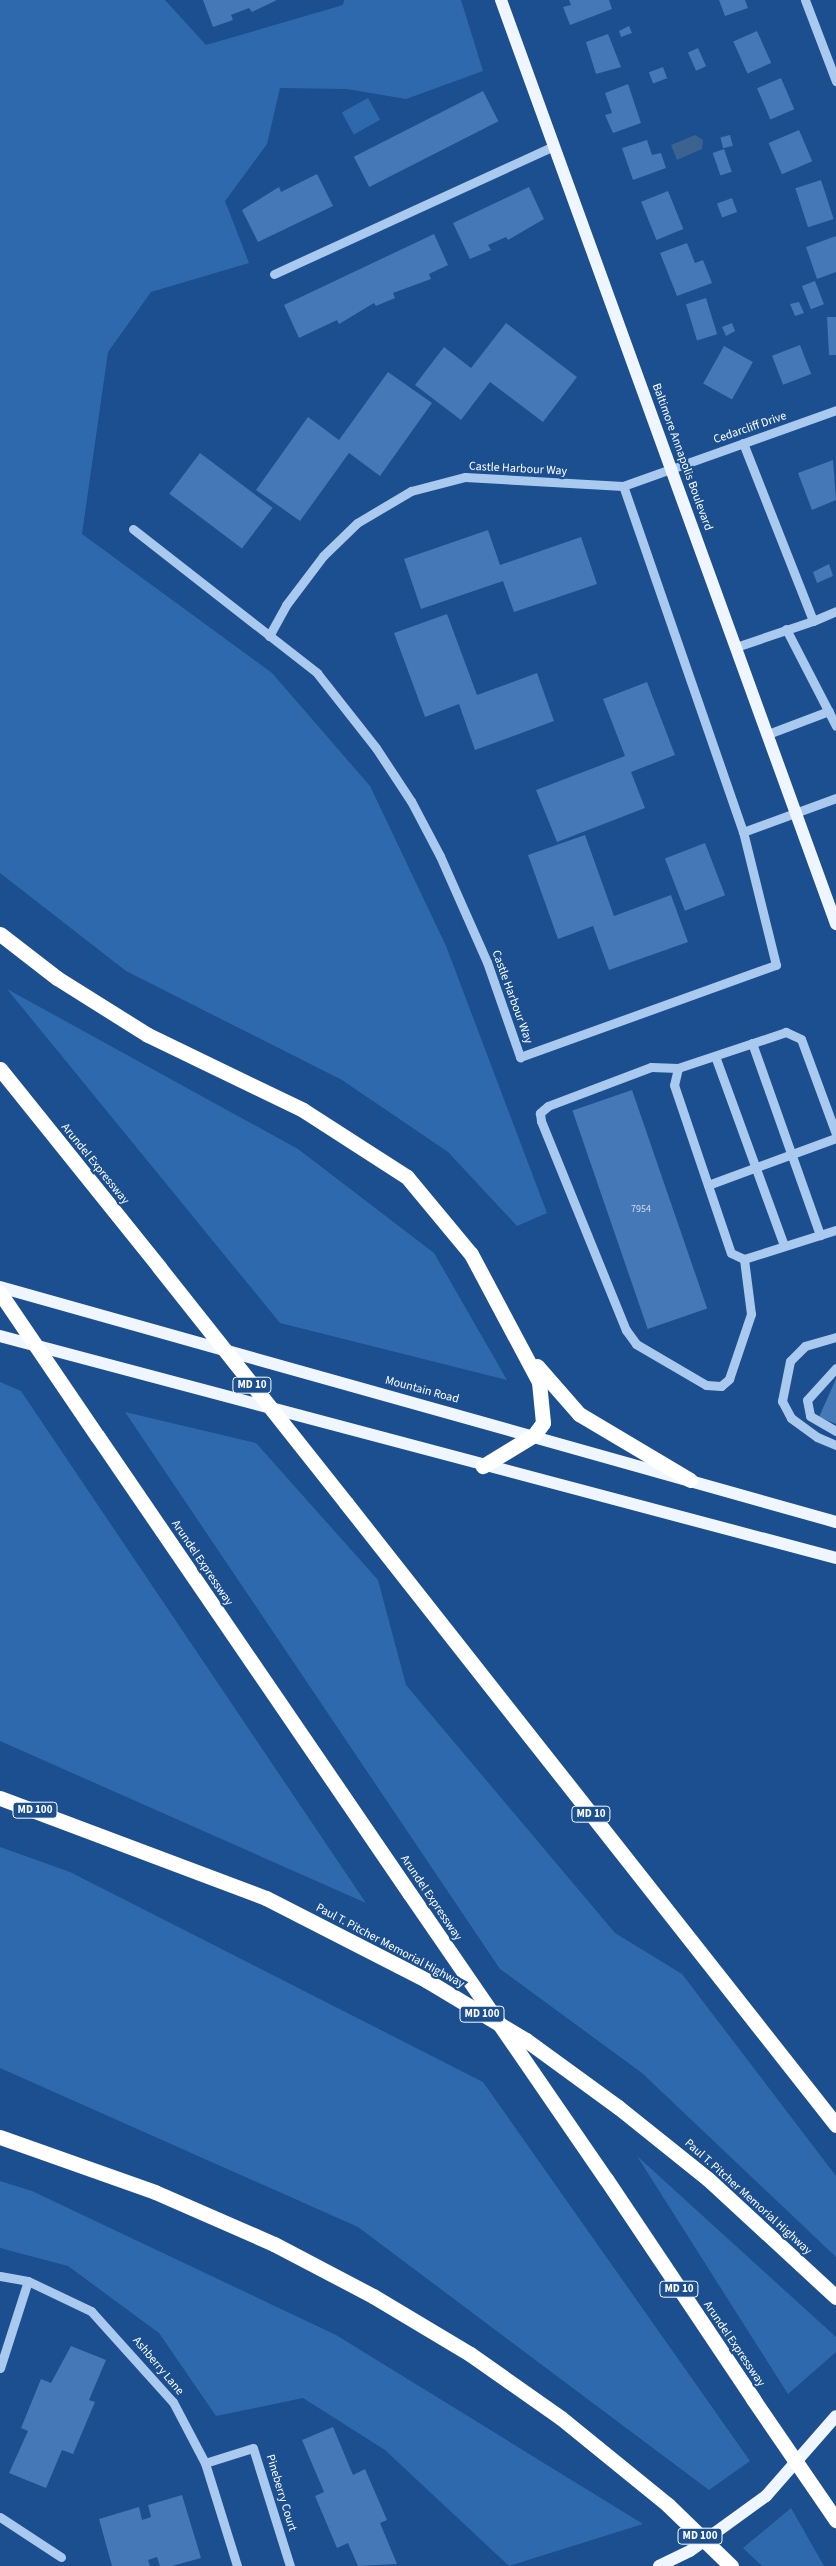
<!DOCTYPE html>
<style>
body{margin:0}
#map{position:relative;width:836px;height:2566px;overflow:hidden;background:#1b4f8f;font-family:"Source Sans 3",sans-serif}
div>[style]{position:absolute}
.green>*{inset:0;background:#2e69ad;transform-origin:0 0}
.water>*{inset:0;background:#3c6290}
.building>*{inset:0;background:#4478b7;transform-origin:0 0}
.minor>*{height:9px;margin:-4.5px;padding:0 4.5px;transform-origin:4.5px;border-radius:4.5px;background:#a9c9ee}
.major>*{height:12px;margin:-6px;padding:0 6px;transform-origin:6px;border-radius:6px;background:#f0f6ff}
.highway>*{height:15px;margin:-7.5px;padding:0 7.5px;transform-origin:7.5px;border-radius:7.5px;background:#fff}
.highway-bridge>*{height:15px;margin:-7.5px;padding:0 7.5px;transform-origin:7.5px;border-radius:7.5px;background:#fff}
span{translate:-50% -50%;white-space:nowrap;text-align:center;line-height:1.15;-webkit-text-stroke:4.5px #1b4f8f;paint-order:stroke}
.number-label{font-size:10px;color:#d0dded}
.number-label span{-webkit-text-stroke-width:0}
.shield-label span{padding:1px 4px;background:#1b4f8f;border:1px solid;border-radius:4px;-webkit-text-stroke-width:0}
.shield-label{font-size:11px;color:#fff;font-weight:700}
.street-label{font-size:12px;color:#fff}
</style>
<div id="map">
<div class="green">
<div style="clip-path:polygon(0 0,165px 0,206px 45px,343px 5px,344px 0,461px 0,483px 71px,406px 99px,347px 89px,280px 88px,267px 144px,225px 201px,249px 263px,151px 292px,108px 352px,82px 534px,272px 673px,370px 786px,446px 946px,547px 1213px,517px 1226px,448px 1152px,342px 1080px,126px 971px,0 873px)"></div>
<div style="left:368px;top:98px;width:25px;height:30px;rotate:61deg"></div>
<div style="clip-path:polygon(7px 989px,298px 1149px,434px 1253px,507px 1380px,280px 1323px)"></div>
<div style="clip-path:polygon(0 1382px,21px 1391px,366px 1903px,0 1741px)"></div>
<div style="clip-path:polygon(125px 1412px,256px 1443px,378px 1580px,406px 1685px,615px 1933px,682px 1974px,836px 2176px,836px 2257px,642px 2073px,500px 1969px)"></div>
<div style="clip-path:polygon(0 1847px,70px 1872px,483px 2082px,750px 2461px,709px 2490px,358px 2227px,0 2068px)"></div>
<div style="clip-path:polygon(637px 2156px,836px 2337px,836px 2352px,788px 2394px)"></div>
<div style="clip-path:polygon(0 2181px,32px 2191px,336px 2335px,643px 2524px,509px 2566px,385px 2450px,303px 2398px,216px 2416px,159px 2333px,68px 2266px,0 2248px)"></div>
<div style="clip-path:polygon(791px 2508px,824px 2566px,762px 2566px,743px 2548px)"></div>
</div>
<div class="water">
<div style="clip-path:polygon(695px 135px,703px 140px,702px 149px,677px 160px,671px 145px)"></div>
</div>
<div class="building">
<div style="clip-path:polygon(203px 0,277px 0,252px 12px,249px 8px,231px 15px,233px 20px,213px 27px)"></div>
<div style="clip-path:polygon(569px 0,609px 0,612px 9px,570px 25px,563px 7px,571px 5px)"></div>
<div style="clip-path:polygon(719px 0,745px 0,748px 8px,725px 16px)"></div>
<div style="clip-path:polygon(629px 26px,632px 33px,621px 37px,619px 31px)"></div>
<div style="left:757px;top:31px;width:35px;height:26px;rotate:66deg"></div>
<div style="clip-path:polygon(608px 34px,621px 67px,596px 74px,586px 42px)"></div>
<div style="left:698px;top:48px;width:20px;height:11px;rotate:66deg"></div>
<div style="left:663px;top:67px;width:12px;height:15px;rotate:70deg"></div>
<div style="left:781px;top:78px;width:34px;height:26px;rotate:67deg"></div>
<div style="clip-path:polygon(628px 84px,641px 123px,613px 133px,605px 115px,612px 113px,605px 93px)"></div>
<div style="left:483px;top:91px;width:34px;height:145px;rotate:63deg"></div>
<div style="left:799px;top:130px;width:34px;height:33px;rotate:67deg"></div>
<div style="left:730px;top:135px;width:11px;height:10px;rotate:75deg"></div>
<div style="clip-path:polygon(647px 140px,652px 155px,661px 153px,666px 168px,633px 180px,622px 148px)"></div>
<div style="left:724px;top:149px;width:24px;height:12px;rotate:71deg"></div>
<div style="clip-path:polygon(317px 174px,333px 206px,258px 242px,242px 210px,279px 187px,281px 192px)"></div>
<div style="left:821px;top:180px;width:41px;height:27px;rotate:72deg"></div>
<div style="clip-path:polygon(529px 187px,544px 219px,508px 240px,506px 237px,488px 245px,491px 250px,470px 259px,453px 223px)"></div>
<div style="left:668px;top:191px;width:41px;height:29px;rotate:68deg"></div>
<div style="left:732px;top:198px;width:15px;height:16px;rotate:70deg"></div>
<div style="clip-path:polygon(434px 234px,448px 265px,429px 274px,431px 279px,393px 293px,395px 298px,376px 306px,374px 303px,339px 324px,337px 320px,299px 338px,284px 305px)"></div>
<div style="clip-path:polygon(836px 236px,836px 272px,817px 279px,806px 247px)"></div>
<div style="clip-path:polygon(687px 243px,695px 263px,703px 260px,712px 283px,677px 296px,660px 253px)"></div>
<div style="left:815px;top:281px;width:25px;height:14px;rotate:69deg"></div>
<div style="left:706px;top:298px;width:38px;height:21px;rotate:73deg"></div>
<div style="clip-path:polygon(799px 302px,804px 313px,795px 316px,790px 304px)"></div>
<div style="clip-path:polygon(827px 317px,836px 317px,836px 355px,829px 355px)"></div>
<div style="clip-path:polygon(506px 323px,577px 377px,543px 422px,490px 382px,461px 420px,415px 385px,444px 347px,471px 368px)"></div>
<div style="clip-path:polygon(732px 323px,735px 331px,726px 336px,722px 327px)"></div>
<div style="left:800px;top:345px;width:31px;height:30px;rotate:69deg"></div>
<div style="left:724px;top:346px;width:33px;height:43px;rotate:29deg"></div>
<div style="clip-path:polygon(388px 372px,432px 403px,380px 476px,349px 453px,300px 521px,256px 490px,308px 417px,339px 440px)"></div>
<div style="left:200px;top:453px;width:91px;height:51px;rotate:37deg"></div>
<div style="clip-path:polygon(833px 460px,836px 500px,812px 510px,798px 473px)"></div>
<div style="clip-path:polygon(488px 530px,500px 565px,581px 537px,597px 584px,514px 612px,503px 581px,421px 609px,404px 559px)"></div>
<div style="clip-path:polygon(829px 564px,833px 576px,817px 583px,813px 572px)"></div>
<div style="clip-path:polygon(447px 614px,477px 695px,537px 673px,554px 721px,475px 750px,459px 704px,425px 717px,394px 633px)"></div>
<div style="clip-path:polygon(647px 682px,675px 755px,631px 772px,645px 808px,557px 842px,536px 790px,625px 756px,603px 699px)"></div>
<div style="clip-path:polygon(585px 835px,614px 916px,671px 895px,688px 942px,609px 970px,593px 926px,558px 939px,528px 855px)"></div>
<div style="left:705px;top:843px;width:56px;height:43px;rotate:69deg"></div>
<div style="left:632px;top:1090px;width:231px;height:63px;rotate:71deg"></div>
<div style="clip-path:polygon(836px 1379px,836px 1424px,819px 1417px)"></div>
<div style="clip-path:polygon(71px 2346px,106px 2360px,89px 2400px,95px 2402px,73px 2454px,62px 2450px,46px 2488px,9px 2473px,28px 2431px,21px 2428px,41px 2379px,51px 2383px)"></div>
<div style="clip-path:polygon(333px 2427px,353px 2475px,365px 2469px,387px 2520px,380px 2523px,397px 2564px,358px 2566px,348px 2543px,337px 2548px,315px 2496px,324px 2492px,302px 2440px)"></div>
<div style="clip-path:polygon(182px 2495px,201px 2558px,172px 2566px,160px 2566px,157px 2557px,148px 2560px,150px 2566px,112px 2566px,99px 2519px,139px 2507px,142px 2520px,151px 2517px,148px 2505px)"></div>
</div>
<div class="minor">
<div style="left:805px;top:0;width:87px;rotate:69.1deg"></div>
<div style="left:274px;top:274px;width:308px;rotate:-24.6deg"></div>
<div style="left:743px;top:443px;width:191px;rotate:68.5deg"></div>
<div style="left:813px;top:621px;width:25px;rotate:-23deg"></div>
<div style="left:133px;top:529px;width:234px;rotate:38deg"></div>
<div style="left:317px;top:673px;width:95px;rotate:51.8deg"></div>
<div style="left:376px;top:748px;width:64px;rotate:56.6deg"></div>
<div style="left:411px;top:801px;width:62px;rotate:62.2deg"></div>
<div style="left:440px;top:856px;width:116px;rotate:66.1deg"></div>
<div style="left:487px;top:962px;width:101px;rotate:70.8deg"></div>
<div style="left:520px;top:1057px;width:272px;rotate:-19.8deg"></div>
<div style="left:776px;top:965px;width:137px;rotate:-103.9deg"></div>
<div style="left:743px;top:832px;width:366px;rotate:-109.1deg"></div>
<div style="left:786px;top:629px;width:109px;rotate:62.7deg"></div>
<div style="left:269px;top:636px;width:35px;rotate:-61deg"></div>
<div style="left:286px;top:605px;width:61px;rotate:-52.9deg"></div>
<div style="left:323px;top:556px;width:47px;rotate:-44.1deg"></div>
<div style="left:357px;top:523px;width:63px;rotate:-30.7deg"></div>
<div style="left:411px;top:491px;width:56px;rotate:-14.5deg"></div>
<div style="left:465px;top:477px;width:158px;rotate:3.3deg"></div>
<div style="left:623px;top:486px;width:226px;rotate:-19.6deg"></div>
<div style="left:736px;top:647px;width:81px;rotate:-18.7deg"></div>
<div style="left:768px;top:734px;width:65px;rotate:-20.7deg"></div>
<div style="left:743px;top:832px;width:99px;rotate:-20.1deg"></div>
<div style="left:752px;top:1043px;width:204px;rotate:70.5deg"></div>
<div style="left:715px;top:1056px;width:202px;rotate:70deg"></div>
<div style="left:678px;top:1068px;width:27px;rotate:-178deg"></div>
<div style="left:651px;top:1067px;width:110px;rotate:159.3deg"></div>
<div style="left:548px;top:1106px;width:11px;rotate:139deg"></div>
<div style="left:540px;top:1113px;width:8px;rotate:83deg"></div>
<div style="left:541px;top:1121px;width:226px;rotate:67.9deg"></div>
<div style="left:626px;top:1330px;width:17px;rotate:54deg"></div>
<div style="left:636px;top:1344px;width:81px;rotate:30.4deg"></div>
<div style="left:706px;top:1385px;width:15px;rotate:4deg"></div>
<div style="left:721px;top:1386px;width:11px;rotate:-41deg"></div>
<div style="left:729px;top:1379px;width:69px;rotate:-71.3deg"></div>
<div style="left:751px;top:1314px;width:55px;rotate:-97.3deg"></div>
<div style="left:836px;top:1134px;width:101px;rotate:-110.2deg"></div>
<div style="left:801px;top:1039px;width:17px;rotate:-155deg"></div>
<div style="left:786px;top:1032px;width:114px;rotate:161.6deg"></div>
<div style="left:678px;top:1068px;width:17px;rotate:103deg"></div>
<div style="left:674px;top:1085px;width:177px;rotate:71.3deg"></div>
<div style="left:731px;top:1253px;width:14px;rotate:25deg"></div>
<div style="left:744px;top:1259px;width:96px;rotate:-17.5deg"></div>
<div style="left:708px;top:1185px;width:136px;rotate:-20.2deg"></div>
<div style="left:836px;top:1337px;width:32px;rotate:164deg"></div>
<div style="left:805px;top:1346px;width:21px;rotate:135deg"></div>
<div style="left:790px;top:1361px;width:41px;rotate:101.3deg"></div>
<div style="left:782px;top:1401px;width:19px;rotate:62deg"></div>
<div style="left:791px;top:1418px;width:32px;rotate:36deg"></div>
<div style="left:817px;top:1437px;width:21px;rotate:23deg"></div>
<div style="left:836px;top:1368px;width:43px;rotate:132.2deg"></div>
<div style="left:807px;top:1400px;width:16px;rotate:79deg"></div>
<div style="left:810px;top:1416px;width:30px;rotate:30deg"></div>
<div style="left:0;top:2276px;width:28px;rotate:10deg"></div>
<div style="left:28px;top:2281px;width:70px;rotate:25.5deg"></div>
<div style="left:91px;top:2311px;width:122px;rotate:48deg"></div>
<div style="left:173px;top:2402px;width:69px;rotate:62.3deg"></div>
<div style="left:205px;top:2463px;width:108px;rotate:72.7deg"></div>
<div style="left:0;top:2368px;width:91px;rotate:-72.2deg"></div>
<div style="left:205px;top:2463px;width:50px;rotate:-17.4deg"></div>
<div style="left:253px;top:2448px;width:124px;rotate:72.6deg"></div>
<div style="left:0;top:2517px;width:73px;rotate:33.3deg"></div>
</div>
<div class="major">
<div style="left:501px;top:0;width:983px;rotate:70.07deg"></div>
<div style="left:0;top:1287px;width:868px;rotate:15.7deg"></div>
<div style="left:0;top:1336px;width:865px;rotate:14.87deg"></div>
<div style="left:659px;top:2566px;width:34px;rotate:-26deg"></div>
<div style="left:690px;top:2551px;width:94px;rotate:-35.9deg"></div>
<div style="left:766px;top:2496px;width:106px;rotate:-48.8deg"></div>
</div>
<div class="highway">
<div style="left:0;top:934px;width:72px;rotate:37.7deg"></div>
<div style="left:57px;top:978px;width:107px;rotate:32.1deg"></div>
<div style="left:148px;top:1035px;width:172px;rotate:25.8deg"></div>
<div style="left:303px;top:1110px;width:124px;rotate:32.8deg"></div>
<div style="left:407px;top:1177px;width:100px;rotate:50.3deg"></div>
<div style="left:471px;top:1254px;width:145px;rotate:62deg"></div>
<div style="left:539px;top:1382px;width:41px;rotate:84.4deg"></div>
<div style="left:543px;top:1423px;width:15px;rotate:127deg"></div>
<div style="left:534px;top:1435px;width:60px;rotate:148.7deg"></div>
<div style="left:0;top:1069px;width:254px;rotate:51.2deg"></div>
<div style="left:537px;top:1366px;width:64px;rotate:48.8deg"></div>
<div style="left:579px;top:1414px;width:129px;rotate:30.7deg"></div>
<div style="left:98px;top:1437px;width:553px;rotate:55.68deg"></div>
<div style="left:346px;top:1503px;width:792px;rotate:51.77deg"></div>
<div style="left:0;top:1798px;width:284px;rotate:20.6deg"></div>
<div style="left:266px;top:1898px;width:180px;rotate:27.1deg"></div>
<div style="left:426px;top:1980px;width:117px;rotate:31deg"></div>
<div style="left:526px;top:2040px;width:114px;rotate:36.1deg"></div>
<div style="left:618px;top:2107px;width:115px;rotate:38.7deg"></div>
<div style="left:708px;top:2179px;width:174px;rotate:42.7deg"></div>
<div style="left:0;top:2137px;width:164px;rotate:19.5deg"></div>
<div style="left:155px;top:2192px;width:130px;rotate:23.6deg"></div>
<div style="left:274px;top:2244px;width:112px;rotate:27.7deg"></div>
<div style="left:373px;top:2296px;width:113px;rotate:30.9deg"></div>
<div style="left:470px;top:2354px;width:111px;rotate:35.1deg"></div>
<div style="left:561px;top:2418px;width:138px;rotate:39.1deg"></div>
<div style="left:606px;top:2179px;width:265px;rotate:56.2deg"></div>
</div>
<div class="highway-bridge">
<div style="left:159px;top:1267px;width:301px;rotate:51.6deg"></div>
<div style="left:0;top:1293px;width:174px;rotate:55.8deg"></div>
<div style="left:410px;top:1894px;width:346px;rotate:55.5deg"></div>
<div style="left:753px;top:2399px;width:147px;rotate:55.6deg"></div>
<div style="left:668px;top:2505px;width:88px;rotate:44.1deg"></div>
</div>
<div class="number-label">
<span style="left:641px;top:1210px">7954</span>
</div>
<div class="shield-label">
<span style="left:252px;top:1385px">MD 10</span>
<span style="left:35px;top:1810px">MD 100</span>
<span style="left:591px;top:1814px">MD 10</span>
<span style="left:482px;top:2014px">MD 100</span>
<span style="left:679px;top:2289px">MD 10</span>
<span style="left:700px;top:2536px">MD 100</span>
</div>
<div class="street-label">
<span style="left:750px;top:428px;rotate:-19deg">Cedarcliff Drive</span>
<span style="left:682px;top:457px;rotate:70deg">Baltimore Annapolis Boulevard</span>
<span style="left:518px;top:469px;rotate:3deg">Castle Harbour Way</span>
<span style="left:512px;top:997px;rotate:70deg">Castle Harbour Way</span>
<span style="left:95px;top:1164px;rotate:51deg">Arundel Expressway</span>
<span style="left:422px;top:1390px;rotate:15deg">Mountain Road</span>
<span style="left:202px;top:1563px;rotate:56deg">Arundel Expressway</span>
<span style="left:431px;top:1898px;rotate:56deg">Arundel Expressway</span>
<span style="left:390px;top:1946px;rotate:28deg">Paul T. Pitcher Memorial Highway</span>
<span style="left:748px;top:2197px;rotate:42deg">Paul T. Pitcher Memorial Highway</span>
<span style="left:734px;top:2344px;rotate:56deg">Arundel Expressway</span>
<span style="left:158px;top:2366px;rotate:50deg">Ashberry Lane</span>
<span style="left:281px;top:2493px;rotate:73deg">Pineberry Court</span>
</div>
</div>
